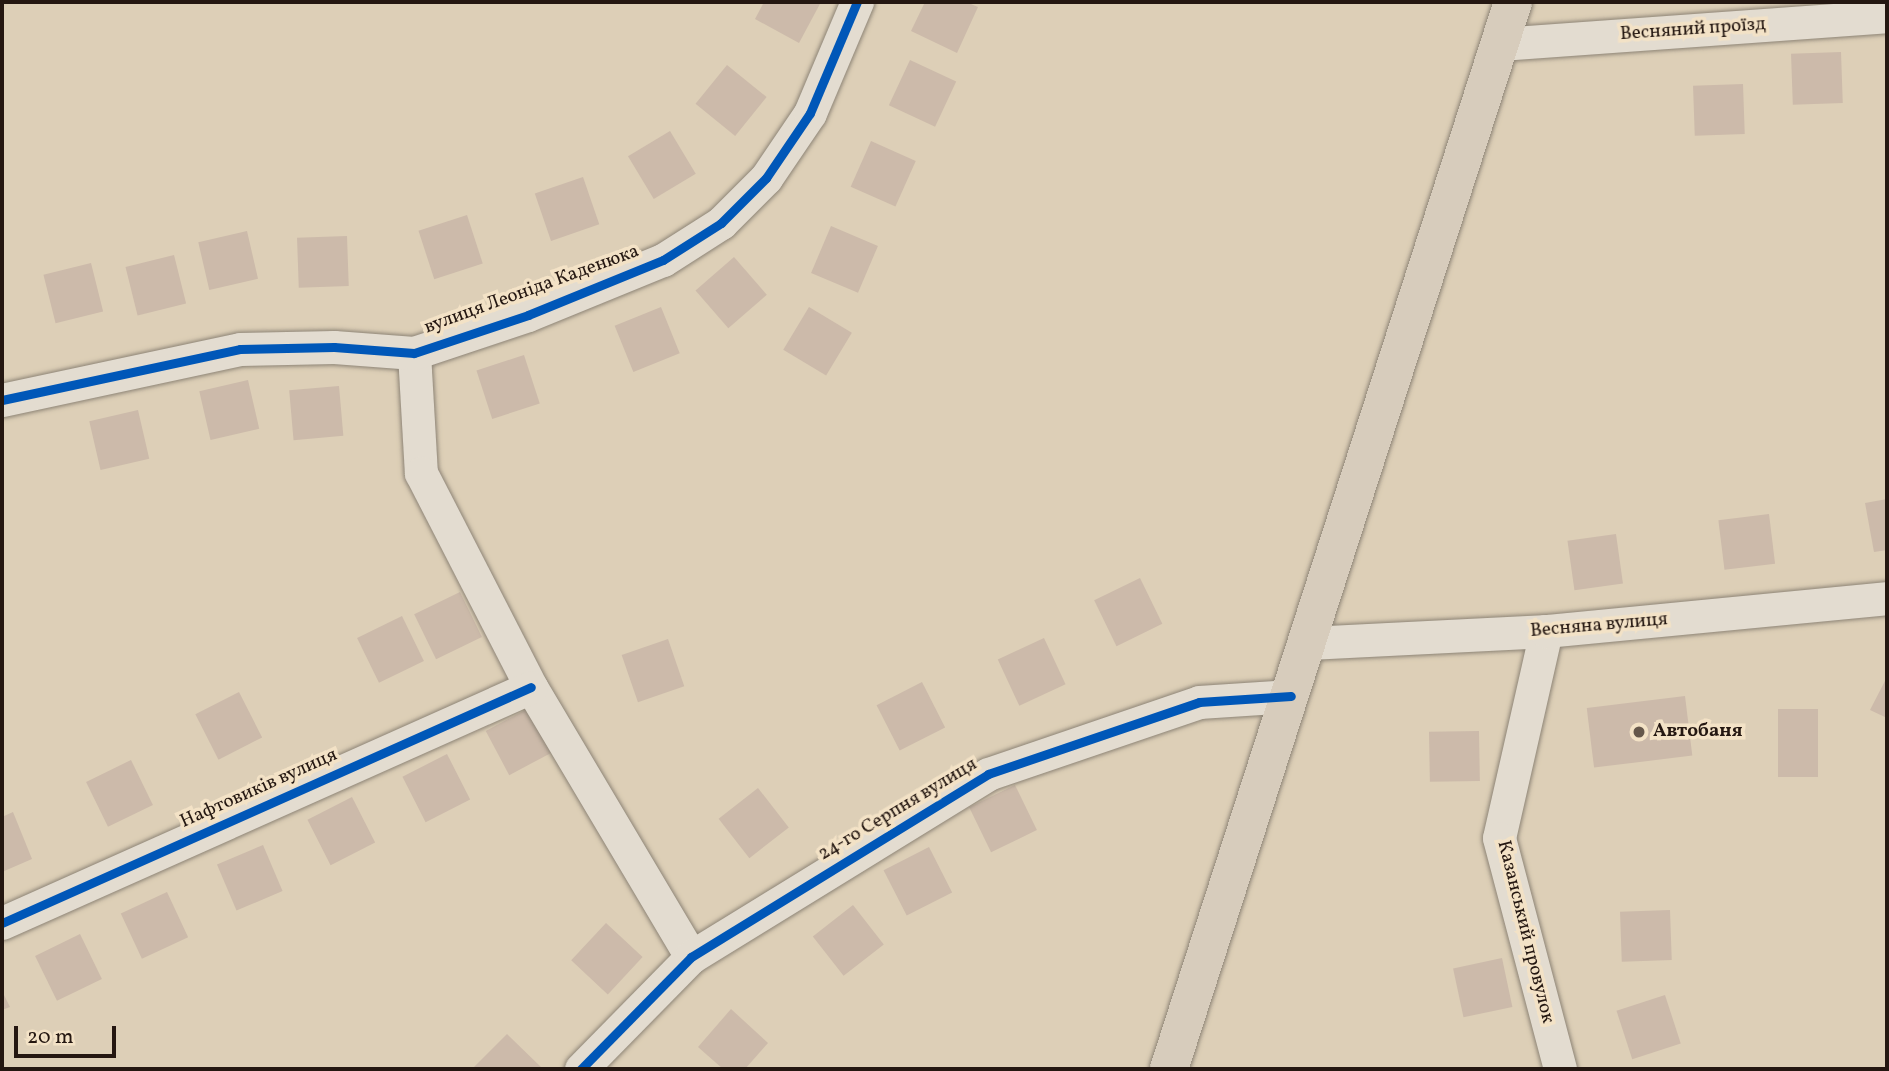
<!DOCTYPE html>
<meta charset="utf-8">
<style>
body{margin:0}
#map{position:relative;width:1889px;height:1071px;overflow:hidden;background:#ddcfb7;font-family:Vollkorn,serif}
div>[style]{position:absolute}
.building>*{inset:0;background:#ccbaaa;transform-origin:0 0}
.roads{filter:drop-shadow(0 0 2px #8d8476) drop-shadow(0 0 2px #8d8476)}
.minor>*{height:33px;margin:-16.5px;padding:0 16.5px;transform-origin:16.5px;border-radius:16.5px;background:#e3dcd0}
.highway>*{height:38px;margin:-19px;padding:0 19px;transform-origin:19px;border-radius:19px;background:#d7ccbc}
.cycleway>*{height:9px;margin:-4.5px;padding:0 4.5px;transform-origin:4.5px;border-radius:4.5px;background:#0057b8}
.dots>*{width:19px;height:19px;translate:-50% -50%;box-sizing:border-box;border:4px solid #f3e2c6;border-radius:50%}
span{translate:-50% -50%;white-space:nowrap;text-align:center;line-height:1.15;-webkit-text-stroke:7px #f3e2c6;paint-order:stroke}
.street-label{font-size:19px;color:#241711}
.poi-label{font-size:19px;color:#241711;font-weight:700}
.left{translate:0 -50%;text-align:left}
.frame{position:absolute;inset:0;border:4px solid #241711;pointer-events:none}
.scale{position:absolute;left:14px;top:1026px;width:102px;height:32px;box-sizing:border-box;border:4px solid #241711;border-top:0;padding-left:9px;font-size:21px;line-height:24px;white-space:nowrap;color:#241711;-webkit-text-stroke:5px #f3e2c6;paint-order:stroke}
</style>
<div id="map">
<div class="building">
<div style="clip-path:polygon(764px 2px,821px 2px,799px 43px,755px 19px)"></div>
<div style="clip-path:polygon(925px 2px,966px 2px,978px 7px,957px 53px,911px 31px)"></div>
<div style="left:1841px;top:52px;width:51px;height:50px;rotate:88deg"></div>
<div style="left:910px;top:60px;width:51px;height:50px;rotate:25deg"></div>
<div style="left:727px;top:65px;width:51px;height:50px;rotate:39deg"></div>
<div style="left:1743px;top:84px;width:50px;height:50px;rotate:88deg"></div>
<div style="left:670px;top:131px;width:50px;height:49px;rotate:59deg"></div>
<div style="left:871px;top:141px;width:49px;height:50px;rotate:24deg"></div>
<div style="left:583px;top:177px;width:50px;height:51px;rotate:71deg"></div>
<div style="left:467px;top:215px;width:51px;height:51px;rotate:72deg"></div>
<div style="left:831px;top:226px;width:51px;height:51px;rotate:23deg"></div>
<div style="left:247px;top:231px;width:49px;height:50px;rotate:77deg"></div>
<div style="left:347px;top:236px;width:50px;height:50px;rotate:88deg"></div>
<div style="left:174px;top:255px;width:50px;height:50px;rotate:76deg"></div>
<div style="left:734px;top:257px;width:50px;height:51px;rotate:49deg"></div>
<div style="left:91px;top:263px;width:50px;height:49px;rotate:76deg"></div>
<div style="left:661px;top:307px;width:50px;height:50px;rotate:68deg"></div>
<div style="left:809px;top:307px;width:50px;height:50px;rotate:31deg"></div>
<div style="left:524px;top:355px;width:51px;height:50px;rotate:72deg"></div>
<div style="left:248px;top:380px;width:50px;height:50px;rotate:77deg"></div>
<div style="left:339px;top:386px;width:50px;height:50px;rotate:85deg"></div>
<div style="left:138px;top:410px;width:50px;height:50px;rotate:77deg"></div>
<div style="clip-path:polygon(1887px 499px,1887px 550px,1874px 552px,1865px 503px)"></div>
<div style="left:1769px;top:514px;width:50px;height:51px;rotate:83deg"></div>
<div style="left:1616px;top:534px;width:50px;height:49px;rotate:82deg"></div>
<div style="left:1140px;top:578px;width:51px;height:51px;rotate:64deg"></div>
<div style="left:460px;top:592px;width:50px;height:51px;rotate:64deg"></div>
<div style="left:402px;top:616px;width:50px;height:50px;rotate:64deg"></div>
<div style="left:1044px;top:638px;width:51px;height:51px;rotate:65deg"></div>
<div style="left:668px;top:639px;width:50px;height:49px;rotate:71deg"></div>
<div style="clip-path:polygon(1887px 677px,1887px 718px,1870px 710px)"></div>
<div style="left:922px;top:682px;width:51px;height:51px;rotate:63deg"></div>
<div style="left:239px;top:692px;width:51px;height:49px;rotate:63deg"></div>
<div style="left:1685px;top:696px;width:60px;height:99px;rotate:83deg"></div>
<div style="left:529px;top:708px;width:50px;height:49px;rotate:62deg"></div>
<div style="left:1818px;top:709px;width:68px;height:40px;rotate:90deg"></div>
<div style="left:1479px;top:731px;width:50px;height:50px;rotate:89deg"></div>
<div style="left:447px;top:754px;width:51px;height:50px;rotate:63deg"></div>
<div style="left:131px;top:760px;width:50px;height:50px;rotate:64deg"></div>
<div style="left:1015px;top:785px;width:50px;height:51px;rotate:64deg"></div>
<div style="left:758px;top:788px;width:50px;height:50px;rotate:52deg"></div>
<div style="left:352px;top:797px;width:51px;height:50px;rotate:63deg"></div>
<div style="clip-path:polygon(13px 812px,32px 859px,2px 872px,2px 817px)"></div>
<div style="left:263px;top:845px;width:50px;height:50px;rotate:67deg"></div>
<div style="left:929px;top:847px;width:51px;height:51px;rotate:63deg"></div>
<div style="left:167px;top:892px;width:50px;height:51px;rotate:65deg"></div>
<div style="left:853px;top:905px;width:50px;height:51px;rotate:52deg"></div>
<div style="left:1670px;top:910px;width:50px;height:50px;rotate:88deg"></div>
<div style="left:606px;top:923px;width:50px;height:51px;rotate:43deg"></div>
<div style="left:80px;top:934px;width:50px;height:50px;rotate:64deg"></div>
<div style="left:1502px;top:958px;width:50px;height:50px;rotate:78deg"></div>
<div style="clip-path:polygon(2px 991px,10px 1007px,2px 1010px)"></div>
<div style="left:1665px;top:995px;width:51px;height:51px;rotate:72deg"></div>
<div style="clip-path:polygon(731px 1009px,768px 1043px,745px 1069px,723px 1069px,698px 1047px)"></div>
<div style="clip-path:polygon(507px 1034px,543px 1069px,472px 1069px)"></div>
</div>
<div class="roads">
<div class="minor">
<div style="left:1499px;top:44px;width:389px;rotate:-4.1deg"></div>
<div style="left:414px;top:353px;width:120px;rotate:86.7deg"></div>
<div style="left:421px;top:473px;width:241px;rotate:62.8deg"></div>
<div style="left:531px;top:687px;width:314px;rotate:59.3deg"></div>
<div style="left:2px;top:400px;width:243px;rotate:-12.1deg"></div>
<div style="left:240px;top:349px;width:94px;rotate:-1.2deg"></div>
<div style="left:334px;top:347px;width:80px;rotate:4.3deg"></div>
<div style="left:414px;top:353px;width:120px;rotate:-18.4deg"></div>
<div style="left:528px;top:315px;width:146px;rotate:-22.2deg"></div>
<div style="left:663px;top:260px;width:69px;rotate:-32.5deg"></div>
<div style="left:721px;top:223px;width:64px;rotate:-45deg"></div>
<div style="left:766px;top:178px;width:78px;rotate:-55.9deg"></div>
<div style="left:810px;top:113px;width:121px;rotate:-67.1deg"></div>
<div style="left:1546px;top:631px;width:212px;rotate:102.8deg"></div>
<div style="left:1499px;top:838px;width:239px;rotate:75.2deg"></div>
<div style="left:1310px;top:643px;width:236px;rotate:-2.9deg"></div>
<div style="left:1546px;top:631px;width:343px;rotate:-5.5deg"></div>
<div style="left:2px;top:923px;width:579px;rotate:-24.04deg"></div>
<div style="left:581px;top:1069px;width:157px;rotate:-45.5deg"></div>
<div style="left:691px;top:957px;width:349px;rotate:-31.6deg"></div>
<div style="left:988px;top:774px;width:223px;rotate:-18.8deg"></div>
<div style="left:1199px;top:702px;width:92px;rotate:-3.7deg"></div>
</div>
<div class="highway">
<div style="left:1169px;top:1069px;width:1121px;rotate:-72.13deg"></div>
</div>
</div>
<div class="cycleway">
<div style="left:2px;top:400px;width:243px;rotate:-12.1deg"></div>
<div style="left:240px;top:349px;width:94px;rotate:-1.2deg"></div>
<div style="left:334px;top:347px;width:80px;rotate:4.3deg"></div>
<div style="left:414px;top:353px;width:120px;rotate:-18.4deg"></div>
<div style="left:528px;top:315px;width:146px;rotate:-22.2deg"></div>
<div style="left:663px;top:260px;width:69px;rotate:-32.5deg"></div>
<div style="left:721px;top:223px;width:64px;rotate:-45deg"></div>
<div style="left:766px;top:178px;width:78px;rotate:-55.9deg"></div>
<div style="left:810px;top:113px;width:121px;rotate:-67.1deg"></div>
<div style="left:2px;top:923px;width:579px;rotate:-24.04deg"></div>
<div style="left:581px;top:1069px;width:157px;rotate:-45.5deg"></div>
<div style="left:691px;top:957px;width:349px;rotate:-31.6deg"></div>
<div style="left:988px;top:774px;width:223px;rotate:-18.8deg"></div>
<div style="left:1199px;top:702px;width:92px;rotate:-3.7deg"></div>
</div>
<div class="dots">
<div style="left:1639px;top:732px;background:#65574b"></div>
</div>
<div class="street-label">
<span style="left:1693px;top:30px;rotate:-4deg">Весняний проїзд</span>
<span style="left:532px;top:290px;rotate:-20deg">вулиця Леоніда Каденюка</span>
<span style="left:1599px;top:626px;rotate:-5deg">Весняна вулиця</span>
<span style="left:259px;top:789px;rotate:-24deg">Нафтовиків вулиця</span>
<span style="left:898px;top:810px;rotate:-31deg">24-го Серпня вулиця</span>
<span style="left:1525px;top:932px;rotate:76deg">Казанський провулок</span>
</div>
<div class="poi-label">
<span class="left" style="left:1653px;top:732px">Автобаня</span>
</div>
<div class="frame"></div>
<div class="scale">20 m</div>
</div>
